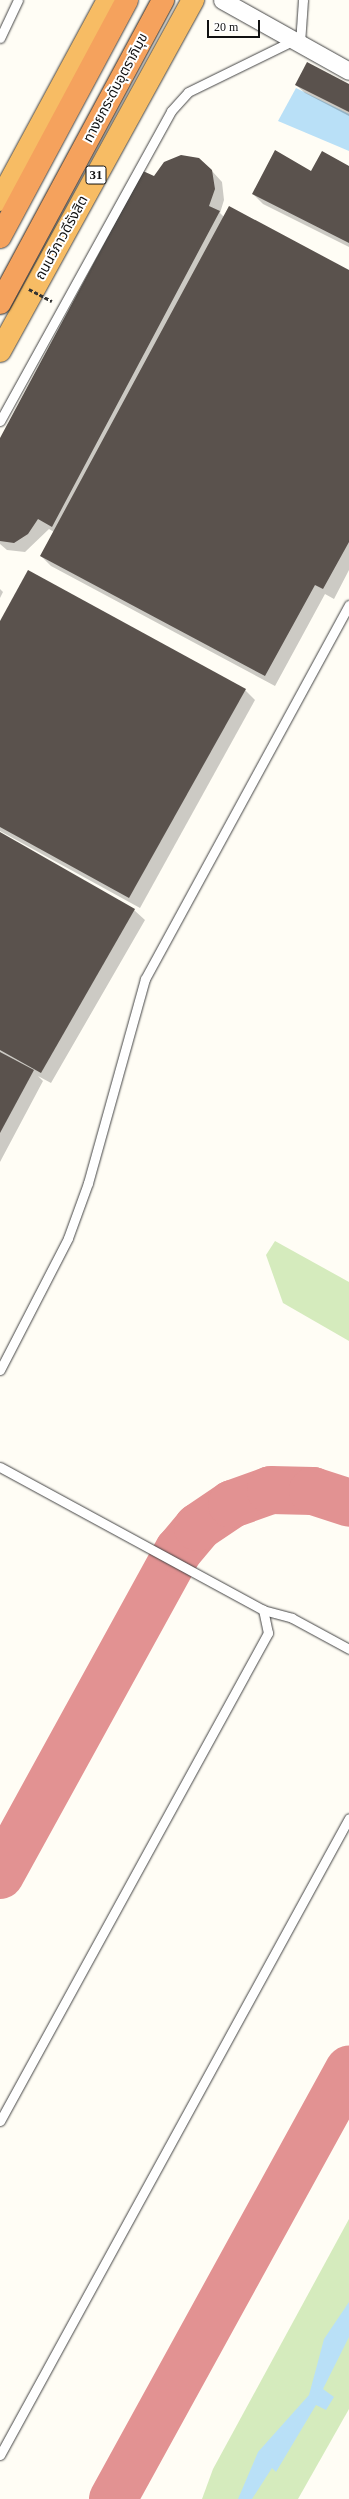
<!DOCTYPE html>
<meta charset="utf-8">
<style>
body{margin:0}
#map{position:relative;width:349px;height:2499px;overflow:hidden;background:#fffdf5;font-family:"Times New Roman","Noto Sans Thai",serif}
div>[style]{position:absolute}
.green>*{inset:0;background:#d5ebbd}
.water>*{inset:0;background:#b9e0f7}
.shadow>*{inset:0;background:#0003}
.taxiway>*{height:48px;margin:-24px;padding:0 24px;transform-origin:24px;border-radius:24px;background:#e29292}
.building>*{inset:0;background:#5a524d}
.roads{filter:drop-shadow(0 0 1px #444) drop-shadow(0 0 1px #444)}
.service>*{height:9px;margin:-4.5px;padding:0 4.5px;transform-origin:4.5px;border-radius:4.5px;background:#fff}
.minor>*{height:17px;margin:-8.5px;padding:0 8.5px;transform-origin:8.5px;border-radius:8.5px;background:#fff}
.trunk>*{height:22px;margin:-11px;padding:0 11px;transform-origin:11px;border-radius:11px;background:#f7bc64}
.motorway>*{height:22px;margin:-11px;padding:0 11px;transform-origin:11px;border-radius:11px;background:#f5a25d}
.path-bridge>*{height:2.5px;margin-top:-1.25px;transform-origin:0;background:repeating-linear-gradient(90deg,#333 0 4px,transparent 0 6px)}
.bridges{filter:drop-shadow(0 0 1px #222) drop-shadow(0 0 1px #222)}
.motorway-bridge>*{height:22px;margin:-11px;padding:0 11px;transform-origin:11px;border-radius:11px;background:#f5a25d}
span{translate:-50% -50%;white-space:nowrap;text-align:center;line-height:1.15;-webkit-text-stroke:4px #fff;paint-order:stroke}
.shield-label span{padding:1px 3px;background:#fff;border:1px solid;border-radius:3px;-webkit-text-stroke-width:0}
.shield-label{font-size:13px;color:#111;font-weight:700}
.street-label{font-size:14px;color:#111}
.scale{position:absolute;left:207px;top:20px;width:53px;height:18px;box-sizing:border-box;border:2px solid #111;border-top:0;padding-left:5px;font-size:12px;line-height:14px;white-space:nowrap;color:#111;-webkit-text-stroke:3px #fff;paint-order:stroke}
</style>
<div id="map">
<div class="green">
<div style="clip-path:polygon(275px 1241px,349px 1282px,349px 1341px,283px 1303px,266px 1255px)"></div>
<div style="clip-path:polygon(349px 2219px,349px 2409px,298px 2499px,202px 2499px,213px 2469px)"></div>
</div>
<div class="water">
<div style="clip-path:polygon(296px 88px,349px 114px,349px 151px,278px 121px)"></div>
<div style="clip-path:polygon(349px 2302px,349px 2337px,323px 2389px,334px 2397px,326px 2410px,316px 2405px,276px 2472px,272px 2468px,252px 2499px,238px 2499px,258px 2452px,309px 2395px,324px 2339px)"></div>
</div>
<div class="shadow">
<div style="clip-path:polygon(296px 85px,349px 85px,349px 116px,305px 93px)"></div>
<div style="clip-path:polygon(349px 167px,349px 247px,263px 204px,253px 194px,311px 172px)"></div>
<div style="clip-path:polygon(212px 171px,222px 182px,224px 200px,220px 213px,224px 217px,349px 271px,349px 570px,334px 599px,325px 594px,275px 686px,51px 566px,41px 556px,54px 532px,49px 529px,25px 552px,7px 550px,0 544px,0 440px,154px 178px)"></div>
<div style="clip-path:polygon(0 589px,3px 592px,0 598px)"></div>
<div style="clip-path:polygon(0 623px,245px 690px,255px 700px,140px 908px,0 831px)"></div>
<div style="clip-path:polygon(0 834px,134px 910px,145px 920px,51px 1083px,38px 1076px,43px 1081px,0 1162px)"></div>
</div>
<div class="taxiway">
<div style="left:0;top:1875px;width:371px;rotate:-61.2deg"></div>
<div style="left:179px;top:1550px;width:30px;rotate:-50deg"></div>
<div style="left:198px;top:1527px;width:41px;rotate:-34.1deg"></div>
<div style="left:232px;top:1504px;width:41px;rotate:-19.7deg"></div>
<div style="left:271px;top:1490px;width:42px;rotate:1.4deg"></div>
<div style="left:313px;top:1491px;width:38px;rotate:18deg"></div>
<div style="left:113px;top:2499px;width:490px;rotate:-61.2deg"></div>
</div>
<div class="building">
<div style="clip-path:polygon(307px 62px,349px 84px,349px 112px,295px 85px)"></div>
<div style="clip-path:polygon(275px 150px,311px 171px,322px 151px,349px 166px,349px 243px,252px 194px)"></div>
<div style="clip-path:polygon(181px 155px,199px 158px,212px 170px,215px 189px,209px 206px,220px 211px,52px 527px,38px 519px,28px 534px,14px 543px,0 541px,0 438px,143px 171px,154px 176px,164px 162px)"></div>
<div style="clip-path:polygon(229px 206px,349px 270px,349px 542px,323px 589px,315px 585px,265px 676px,40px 556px)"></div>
<div style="clip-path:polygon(28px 570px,246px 689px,129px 898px,0 827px,0 621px)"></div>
<div style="clip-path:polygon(0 832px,135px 909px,41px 1073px,0 1050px)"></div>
<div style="clip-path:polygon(0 1052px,34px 1070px,0 1133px)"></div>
</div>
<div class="roads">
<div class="service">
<div style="left:0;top:38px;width:42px;rotate:-64.7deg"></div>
<div style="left:300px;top:43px;width:43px;rotate:-86deg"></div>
<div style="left:0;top:421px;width:354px;rotate:-61.1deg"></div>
<div style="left:171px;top:111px;width:25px;rotate:-48deg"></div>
<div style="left:188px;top:92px;width:118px;rotate:-26.1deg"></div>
<div style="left:0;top:1370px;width:148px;rotate:-62.7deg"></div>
<div style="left:68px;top:1238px;width:59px;rotate:-70deg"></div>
<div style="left:88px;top:1183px;width:212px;rotate:-74.4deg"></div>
<div style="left:145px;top:979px;width:426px;rotate:-61.4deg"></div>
<div style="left:0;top:1467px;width:299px;rotate:28.5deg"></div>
<div style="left:263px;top:1610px;width:30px;rotate:15deg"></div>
<div style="left:292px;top:1618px;width:65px;rotate:28.5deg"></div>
<div style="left:0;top:2121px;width:557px;rotate:-61.23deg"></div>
<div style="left:268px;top:1633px;width:24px;rotate:-102deg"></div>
<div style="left:0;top:2455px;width:726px;rotate:-61.28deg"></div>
</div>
<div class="minor">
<div style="left:222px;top:0;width:145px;rotate:29.2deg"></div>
</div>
<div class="trunk">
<div style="left:0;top:200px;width:227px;rotate:-61.6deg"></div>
<div style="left:0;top:351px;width:401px;rotate:-61.2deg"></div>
</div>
<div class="motorway">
<div style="left:0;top:237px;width:269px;rotate:-61.8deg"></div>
</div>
</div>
<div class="path-bridge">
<div style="left:29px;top:289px;width:26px;rotate:28deg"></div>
</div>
<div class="bridges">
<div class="motorway-bridge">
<div style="left:0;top:303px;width:344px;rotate:-61.7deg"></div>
</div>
</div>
<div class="shield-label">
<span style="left:96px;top:175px">31</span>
</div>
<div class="street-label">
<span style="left:116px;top:88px;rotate:-62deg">ทางยกระดับอุตราภิมุข</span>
<span style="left:62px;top:238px;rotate:-61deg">ถนนวิภาวดีรังสิต</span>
</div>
<div class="scale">20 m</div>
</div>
